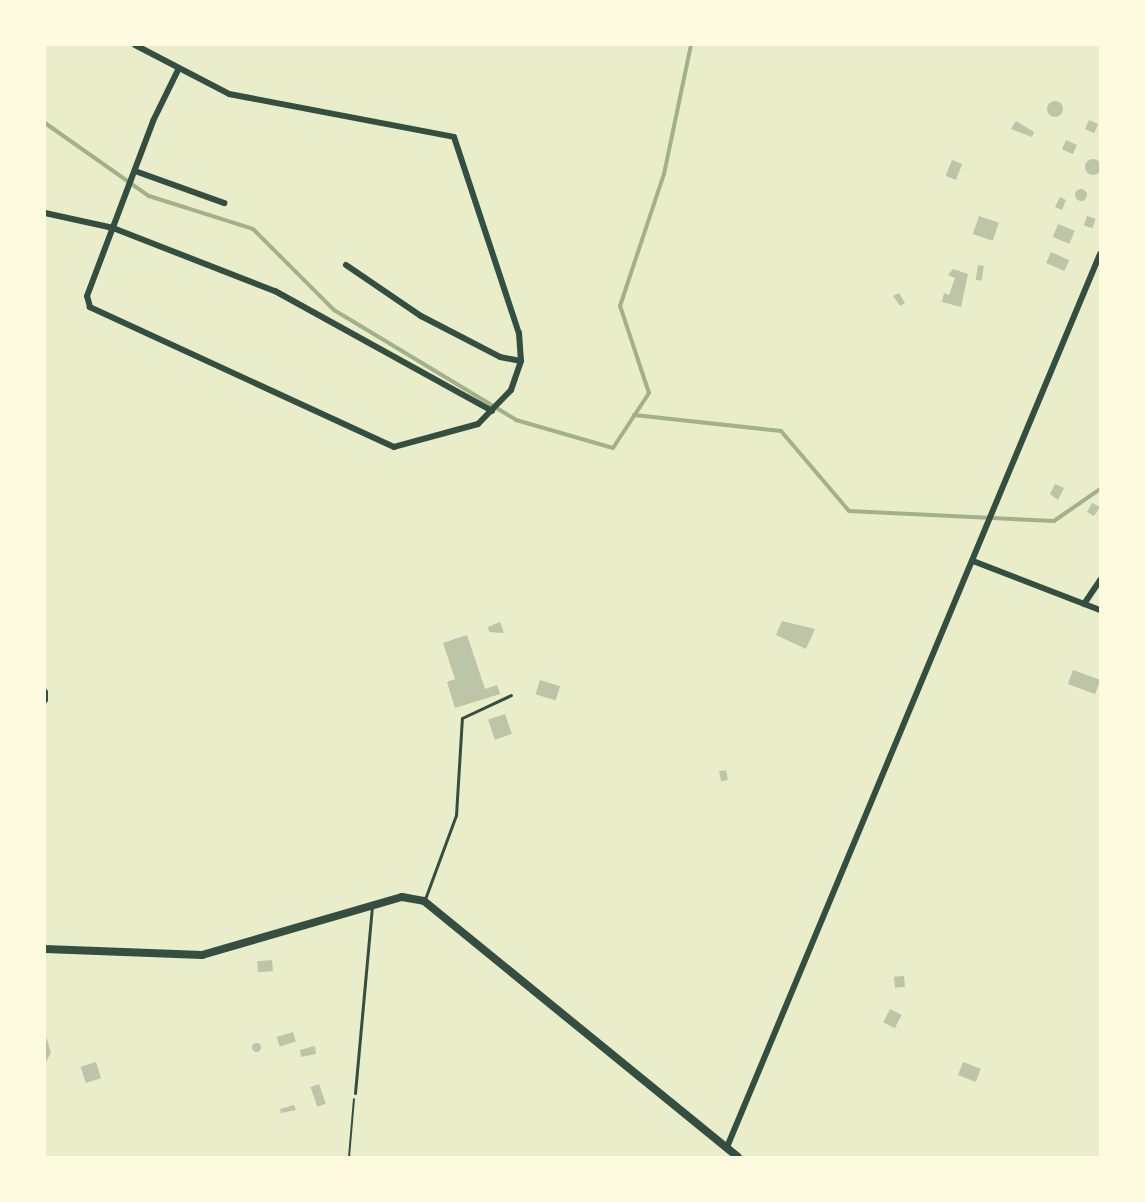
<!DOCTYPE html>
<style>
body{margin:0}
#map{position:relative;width:1145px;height:1202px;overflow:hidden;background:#e9edc9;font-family:"Work Sans",sans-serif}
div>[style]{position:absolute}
.stream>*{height:4px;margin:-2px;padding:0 2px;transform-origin:2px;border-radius:2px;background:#a3b18a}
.building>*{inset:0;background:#bcc5a7;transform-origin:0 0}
.round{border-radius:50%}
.path>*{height:2px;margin:-1px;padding:0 1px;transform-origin:1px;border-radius:1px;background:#344e41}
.service>*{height:3px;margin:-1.5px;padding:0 1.5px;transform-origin:1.5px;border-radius:1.5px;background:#344e41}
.minor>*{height:6px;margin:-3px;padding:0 3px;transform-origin:3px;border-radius:3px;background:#344e41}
.tertiary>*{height:8px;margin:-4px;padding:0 4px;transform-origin:4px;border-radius:4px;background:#344e41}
span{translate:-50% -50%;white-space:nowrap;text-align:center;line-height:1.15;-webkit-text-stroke:5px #fefae0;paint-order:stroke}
.frame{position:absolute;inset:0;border:46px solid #fefae0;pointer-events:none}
</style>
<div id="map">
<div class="stream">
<div style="left:45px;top:123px;width:127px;rotate:35.1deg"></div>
<div style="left:149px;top:196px;width:109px;rotate:17.6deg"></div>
<div style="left:253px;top:229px;width:115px;rotate:45deg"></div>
<div style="left:334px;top:310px;width:213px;rotate:31.1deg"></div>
<div style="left:516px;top:420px;width:101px;rotate:16.1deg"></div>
<div style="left:613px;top:448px;width:66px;rotate:-56.8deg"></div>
<div style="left:649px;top:393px;width:92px;rotate:-108.4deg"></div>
<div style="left:620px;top:306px;width:139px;rotate:-71.6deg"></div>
<div style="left:664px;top:174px;width:132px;rotate:-78.2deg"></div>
<div style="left:634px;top:415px;width:148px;rotate:6.2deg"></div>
<div style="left:781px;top:431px;width:105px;rotate:49.6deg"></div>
<div style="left:849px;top:511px;width:205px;rotate:2.8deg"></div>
<div style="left:1054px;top:521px;width:56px;rotate:-34.8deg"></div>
</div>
<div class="building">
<div class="round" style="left:1047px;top:101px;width:16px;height:16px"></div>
<div style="left:1089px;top:120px;width:10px;height:10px;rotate:24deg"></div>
<div style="clip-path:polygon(1016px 121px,1034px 132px,1032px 137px,1011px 129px)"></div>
<div style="left:1066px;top:140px;width:12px;height:10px;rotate:24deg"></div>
<div class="round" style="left:1085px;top:159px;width:16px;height:16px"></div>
<div style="left:952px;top:160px;width:11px;height:17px;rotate:22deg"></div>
<div class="round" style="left:1075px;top:189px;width:12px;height:12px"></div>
<div style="clip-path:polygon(1060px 197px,1066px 200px,1062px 210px,1055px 207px)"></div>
<div style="left:979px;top:216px;width:21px;height:19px;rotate:19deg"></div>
<div style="left:1087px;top:216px;width:9px;height:10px;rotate:18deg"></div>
<div style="left:1058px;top:224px;width:18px;height:14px;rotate:22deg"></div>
<div style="left:1051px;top:252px;width:20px;height:12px;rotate:24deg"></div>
<div style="left:978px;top:265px;width:6px;height:15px;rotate:9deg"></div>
<div style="clip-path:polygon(953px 269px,968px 274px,961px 307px,942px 302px,944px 293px,949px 295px,955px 278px,948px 275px)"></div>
<div style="clip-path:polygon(899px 293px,905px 303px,900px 306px,893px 296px)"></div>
<div style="clip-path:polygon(1055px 484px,1064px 488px,1058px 500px,1050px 494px)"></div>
<div style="clip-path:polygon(1092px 503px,1100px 507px,1094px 516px,1087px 512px)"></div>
<div style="clip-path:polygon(782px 621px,815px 629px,806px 649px,776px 635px)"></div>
<div style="clip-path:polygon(500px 622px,504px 633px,489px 632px,488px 627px)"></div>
<div style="clip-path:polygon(467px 635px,485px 689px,497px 685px,500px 694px,455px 708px,447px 682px,455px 679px,443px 643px)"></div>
<div style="left:1073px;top:670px;width:29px;height:15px;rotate:20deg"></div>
<div style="left:540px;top:680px;width:21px;height:15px;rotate:17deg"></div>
<div style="left:505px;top:714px;width:21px;height:18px;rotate:71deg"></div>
<div style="left:726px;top:770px;width:10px;height:7px;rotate:79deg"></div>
<div style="left:272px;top:960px;width:11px;height:15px;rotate:85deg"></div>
<div style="left:904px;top:976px;width:11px;height:10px;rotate:85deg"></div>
<div style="left:890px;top:1009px;width:13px;height:15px;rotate:27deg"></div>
<div style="left:293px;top:1032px;width:10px;height:17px;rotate:73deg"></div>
<div style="clip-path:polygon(45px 1033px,51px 1053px,45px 1063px)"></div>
<div class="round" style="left:251.5px;top:1042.5px;width:9px;height:9px"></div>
<div style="clip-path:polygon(315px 1046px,316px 1054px,301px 1057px,300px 1050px)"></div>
<div style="left:96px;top:1062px;width:17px;height:16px;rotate:73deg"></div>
<div style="left:963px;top:1062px;width:19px;height:14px;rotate:21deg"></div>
<div style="left:319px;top:1084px;width:21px;height:9px;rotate:71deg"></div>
<div style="clip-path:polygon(294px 1105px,296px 1110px,281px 1113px,280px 1109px)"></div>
</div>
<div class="path">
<div style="left:349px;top:1157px;width:58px;rotate:-85.1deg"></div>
</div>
<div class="service">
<div style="left:425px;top:899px;width:90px;rotate:-69.7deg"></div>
<div style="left:456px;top:815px;width:97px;rotate:-86.5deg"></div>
<div style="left:462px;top:718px;width:54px;rotate:-25.1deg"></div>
<div style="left:355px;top:1093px;width:188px;rotate:-84.8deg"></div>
</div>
<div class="minor">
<div style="left:135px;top:45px;width:106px;rotate:27.5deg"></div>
<div style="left:229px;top:94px;width:229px;rotate:10.8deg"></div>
<div style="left:454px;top:137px;width:206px;rotate:71.7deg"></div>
<div style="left:519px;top:333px;width:28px;rotate:86deg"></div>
<div style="left:521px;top:361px;width:31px;rotate:109deg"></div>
<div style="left:511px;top:390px;width:47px;rotate:134.1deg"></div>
<div style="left:478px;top:424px;width:87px;rotate:164.7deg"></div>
<div style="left:394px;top:447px;width:335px;rotate:-155.3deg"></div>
<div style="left:90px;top:307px;width:11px;rotate:-105deg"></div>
<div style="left:87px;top:296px;width:187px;rotate:-69.3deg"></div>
<div style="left:153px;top:121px;width:57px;rotate:-63.9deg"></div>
<div style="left:135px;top:171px;width:95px;rotate:19.8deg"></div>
<div style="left:45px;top:213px;width:70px;rotate:12.4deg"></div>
<div style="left:113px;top:228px;width:174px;rotate:21.3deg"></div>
<div style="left:275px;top:291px;width:248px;rotate:28.9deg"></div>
<div style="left:346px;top:265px;width:91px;rotate:34.2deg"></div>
<div style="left:421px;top:316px;width:89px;rotate:27.4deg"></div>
<div style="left:500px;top:357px;width:21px;rotate:11deg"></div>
<div style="left:973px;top:561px;width:136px;rotate:21.1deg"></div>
<div style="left:1084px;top:604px;width:29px;rotate:-56deg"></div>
<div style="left:45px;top:692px;width:8px;rotate:90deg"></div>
<div style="left:727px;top:1147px;width:968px;rotate:-67.33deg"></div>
</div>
<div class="tertiary">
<div style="left:45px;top:949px;width:157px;rotate:2.2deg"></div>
<div style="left:202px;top:955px;width:208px;rotate:-16.2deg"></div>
<div style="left:402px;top:897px;width:22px;rotate:10deg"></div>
<div style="left:424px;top:901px;width:405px;rotate:39.2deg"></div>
</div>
<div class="frame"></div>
</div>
